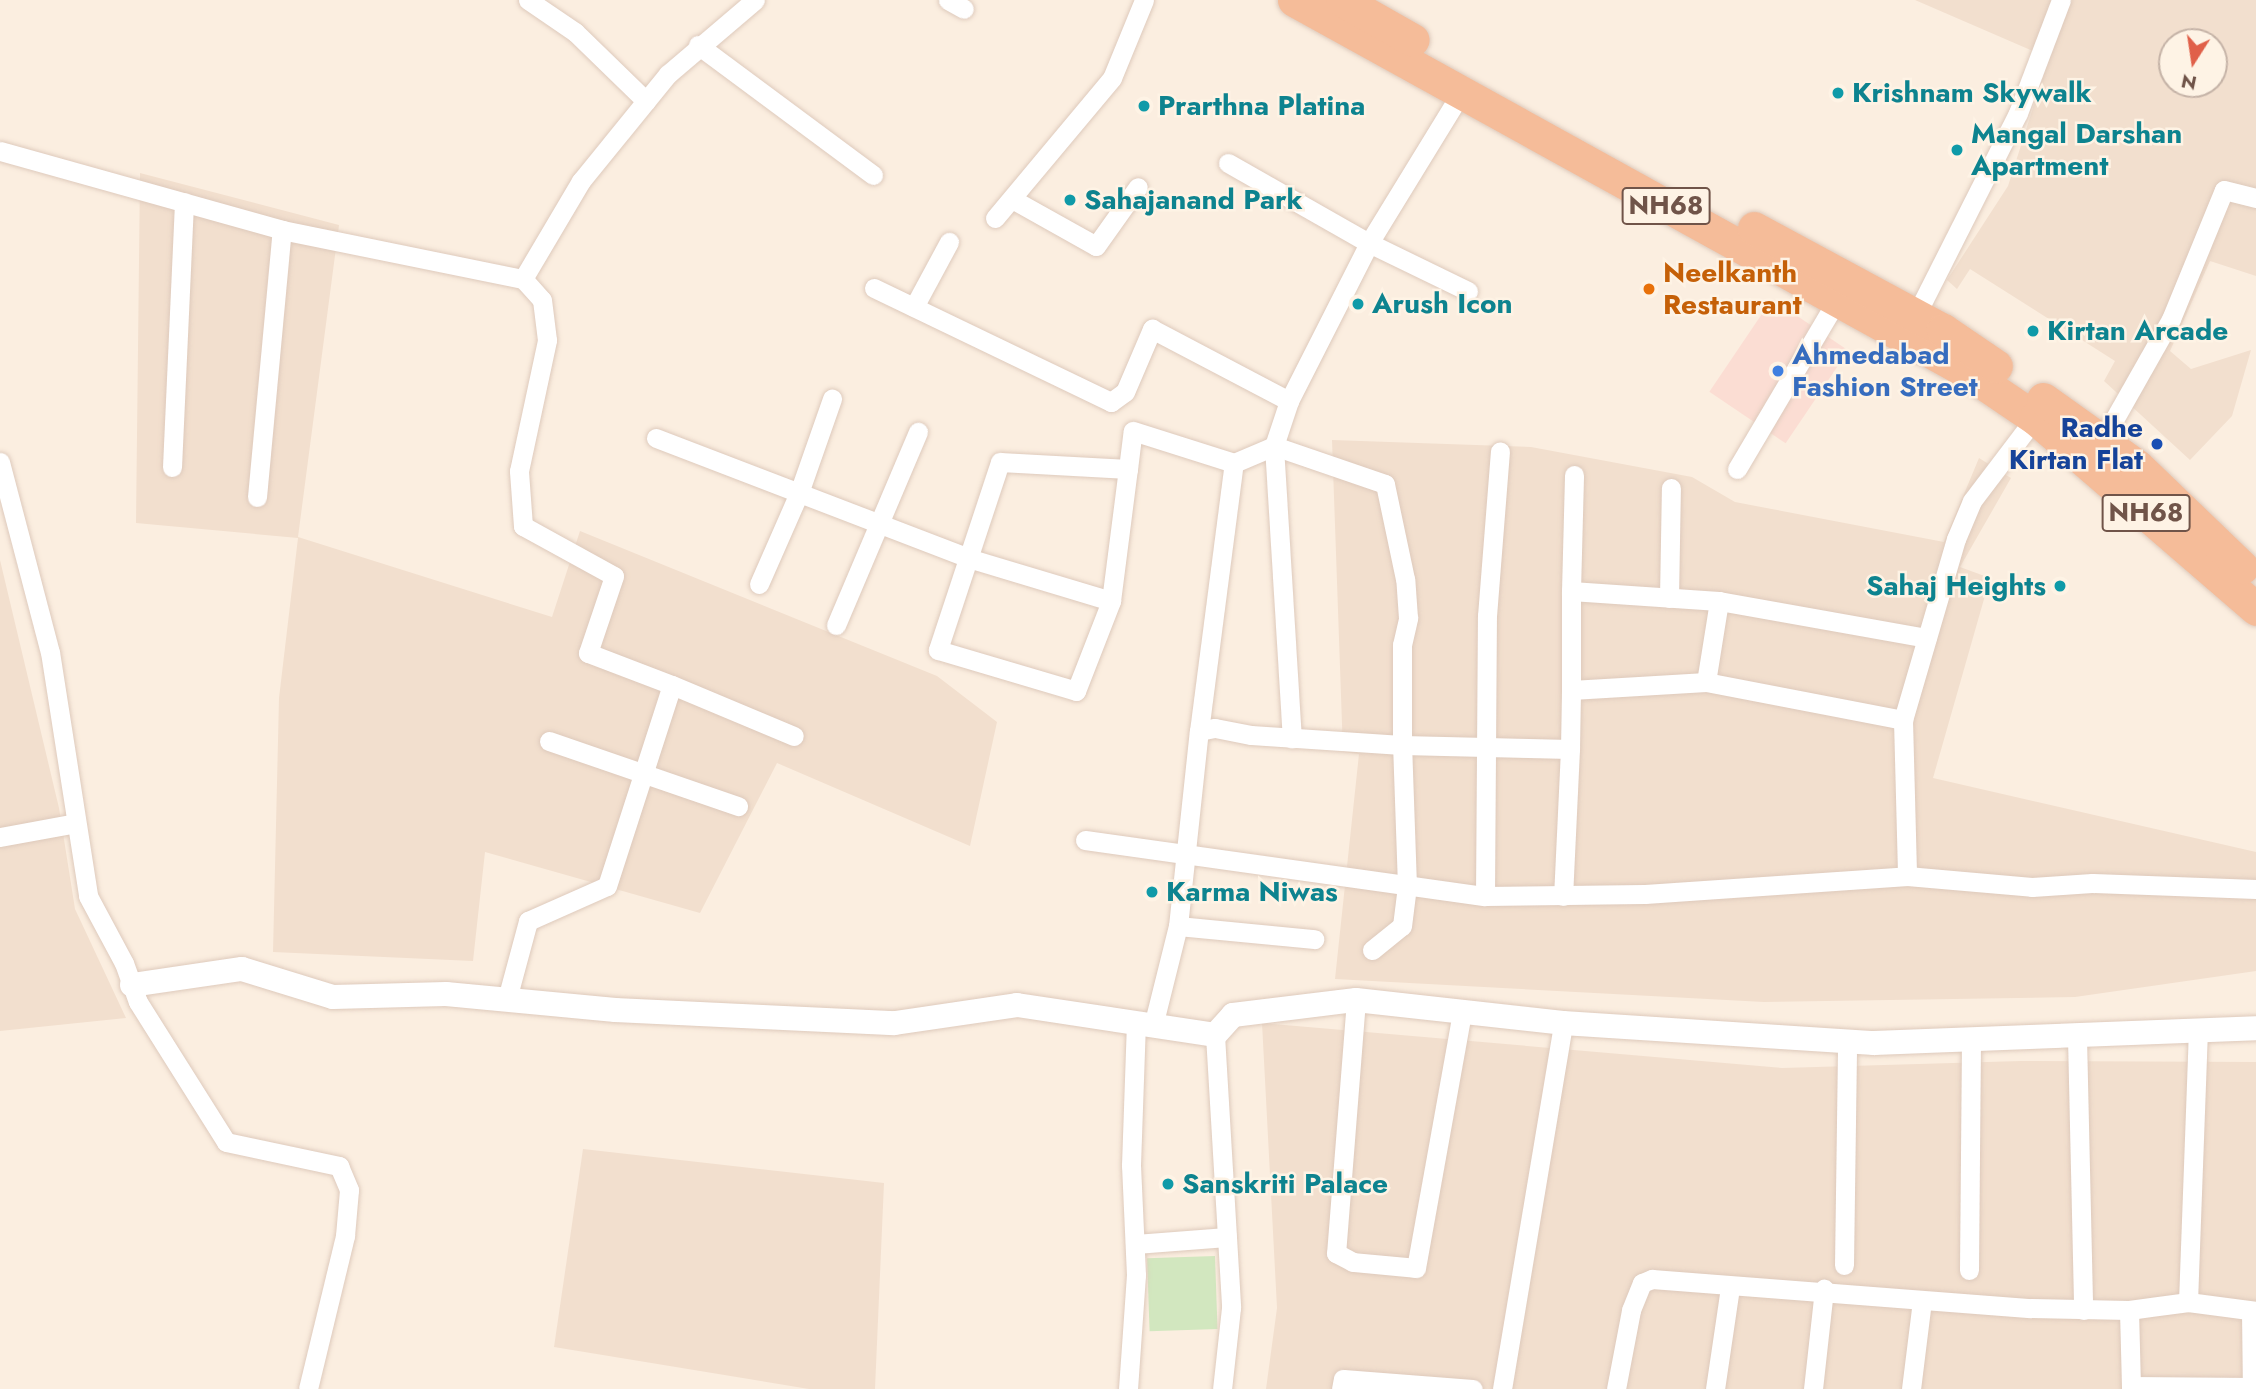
<!DOCTYPE html>
<style>
body{margin:0}
#map{position:relative;width:2256px;height:1389px;overflow:hidden;background:#fbeee0;font-family:Jost,sans-serif}
div>[style]{position:absolute}
.residential>*{inset:0;background:#f2dfce}
.commercial>*{inset:0;background:#fbddd3;transform-origin:0 0}
.green>*{inset:0;background:#d2e7bf;transform-origin:0 0}
.roads{filter:drop-shadow(0 0 2px #decabc) drop-shadow(0 0 2px #decabc)}
.minor>*{height:19px;margin:-9.5px;padding:0 9.5px;transform-origin:9.5px;border-radius:9.5px;background:#fff}
.tertiary>*{height:24px;margin:-12px;padding:0 12px;transform-origin:12px;border-radius:12px;background:#fff}
.trunk>*{height:33px;margin:-16.5px;padding:0 16.5px;transform-origin:16.5px;border-radius:16.5px;background:#f5bc99}
.dots>*{width:19px;height:19px;translate:-50% -50%;box-sizing:border-box;border:4px solid #fef3e5;border-radius:50%}
span{translate:-50% -50%;white-space:nowrap;text-align:center;line-height:1.15;-webkit-text-stroke:5px #fef3e5;paint-order:stroke}
.shield-label span{padding:2px 5px;background:#fef3e5;border:2px solid;border-radius:5px;-webkit-text-stroke-width:0}
.shield-label{font-size:26px;color:#705449;font-weight:700}
.culture-label{font-size:28px;color:#0d838f;font-weight:700}
.left{translate:0 -50%;text-align:left}
.right{translate:-100% -50%;text-align:right}
.food-label{font-size:28px;color:#c56008;font-weight:700}
.shop-label{font-size:28px;color:#366cbe;font-weight:700}
.transit-label{font-size:28px;color:#164399;font-weight:700}
.north{position:absolute;left:2158px;top:28px;width:70px;height:70px;box-sizing:border-box;background:#fef3e5;border:2px solid #c5b3a7;border-radius:50%;rotate:192deg;font-size:19px;font-weight:700;line-height:28px;text-align:center;color:#705449}
.north::after{content:'';display:block;margin:auto;width:24px;height:32px;background:#e06049;clip-path:polygon(50% 0,100% 100%,50% 72%,0 100%)}
</style>
<div id="map">
<div class="residential">
<div style="clip-path:polygon(evenodd,1915px 0,2256px 0,2256px 276px,2210px 261px,2170px 351px,2191px 369px,2251px 350px,2232px 416px,2190px 460px,2104px 381px,2115px 361px,1970px 269px,1957px 289px,1947px 280px,2008px 186px,2049px 58px,1915px 0,2172px 42px,2214px 42px,2214px 84px,2172px 84px,2172px 42px)"></div>
<div style="clip-path:polygon(140px 173px,339px 225px,298px 537px,552px 617px,580px 531px,937px 676px,997px 722px,970px 846px,777px 763px,700px 913px,485px 852px,473px 961px,273px 952px,279px 698px,298px 538px,136px 523px)"></div>
<div style="clip-path:polygon(1332px 440px,1531px 447px,1692px 477px,1735px 502px,1944px 542px,1979px 458px,2011px 478px,1960px 567px,1990px 578px,1933px 778px,2256px 852px,2256px 971px,2075px 997px,1764px 1002px,1335px 979px,1359px 754px,1343px 752px)"></div>
<div style="clip-path:polygon(0 560px,59px 808px,75px 909px,126px 1018px,0 1031px)"></div>
<div style="clip-path:polygon(1262px 1023px,1782px 1068px,2021px 1061px,2256px 1062px,2256px 1389px,1266px 1389px,1277px 1308px)"></div>
<div style="clip-path:polygon(583px 1149px,884px 1183px,875px 1389px,809px 1389px,554px 1347px)"></div>
</div>
<div class="commercial">
<div style="left:1772px;top:299px;width:92px;height:112px;rotate:34deg"></div>
</div>
<div class="green">
<div style="left:1215px;top:1256px;width:73px;height:68px;rotate:88deg"></div>
</div>
<div class="roads">
<div class="minor">
<div style="left:528px;top:0;width:57px;rotate:34.2deg"></div>
<div style="left:575px;top:32px;width:99px;rotate:44.2deg"></div>
<div style="left:948px;top:0;width:18px;rotate:29deg"></div>
<div style="left:698px;top:45px;width:218px;rotate:36.6deg"></div>
<div style="left:0;top:151px;width:293px;rotate:15.6deg"></div>
<div style="left:282px;top:230px;width:246px;rotate:11.5deg"></div>
<div style="left:1228px;top:163px;width:162px;rotate:29.6deg"></div>
<div style="left:1369px;top:243px;width:110px;rotate:25.9deg"></div>
<div style="left:1012px;top:199px;width:96px;rotate:29.2deg"></div>
<div style="left:1096px;top:246px;width:72px;rotate:-54.6deg"></div>
<div style="left:995px;top:218px;width:182px;rotate:-50.1deg"></div>
<div style="left:1112px;top:78px;width:84px;rotate:-67.7deg"></div>
<div style="left:874px;top:288px;width:263px;rotate:25.7deg"></div>
<div style="left:1111px;top:402px;width:17px;rotate:-36deg"></div>
<div style="left:1125px;top:392px;width:69px;rotate:-66.8deg"></div>
<div style="left:1152px;top:329px;width:155px;rotate:27.7deg"></div>
<div style="left:914px;top:307px;width:74px;rotate:-61.7deg"></div>
<div style="left:1916px;top:315px;width:226px;rotate:-63.2deg"></div>
<div style="left:2018px;top:113px;width:121px;rotate:-69.2deg"></div>
<div style="left:656px;top:438px;width:334px;rotate:21deg"></div>
<div style="left:968px;top:558px;width:149px;rotate:16.7deg"></div>
<div style="left:2102px;top:441px;width:140px;rotate:-60.5deg"></div>
<div style="left:2171px;top:319px;width:139px;rotate:-67.7deg"></div>
<div style="left:2224px;top:190px;width:33px;rotate:14deg"></div>
<div style="left:0;top:462px;width:196px;rotate:75.3deg"></div>
<div style="left:50px;top:652px;width:247px;rotate:81.1deg"></div>
<div style="left:88px;top:896px;width:76px;rotate:61.8deg"></div>
<div style="left:124px;top:963px;width:41px;rotate:70.3deg"></div>
<div style="left:138px;top:1002px;width:165px;rotate:57.8deg"></div>
<div style="left:226px;top:1142px;width:116px;rotate:12deg"></div>
<div style="left:339px;top:1166px;width:26px;rotate:67deg"></div>
<div style="left:349px;top:1190px;width:46px;rotate:95deg"></div>
<div style="left:345px;top:1236px;width:157px;rotate:103.6deg"></div>
<div style="left:172px;top:467px;width:265px;rotate:-87.4deg"></div>
<div style="left:1128px;top:469px;width:128px;rotate:-176.9deg"></div>
<div style="left:1000px;top:462px;width:198px;rotate:108.3deg"></div>
<div style="left:938px;top:650px;width:144px;rotate:16.5deg"></div>
<div style="left:1076px;top:691px;width:97px;rotate:-68.7deg"></div>
<div style="left:1111px;top:601px;width:133px;rotate:-82.7deg"></div>
<div style="left:1128px;top:469px;width:38px;rotate:-83deg"></div>
<div style="left:1133px;top:431px;width:106px;rotate:17.6deg"></div>
<div style="left:1737px;top:469px;width:196px;rotate:-59.4deg"></div>
<div style="left:257px;top:497px;width:268px;rotate:-84.7deg"></div>
<div style="left:759px;top:584px;width:99px;rotate:-66.3deg"></div>
<div style="left:799px;top:493px;width:100px;rotate:-70.7deg"></div>
<div style="left:1571px;top:591px;width:116px;rotate:-88.5deg"></div>
<div style="left:1669px;top:598px;width:110px;rotate:-89deg"></div>
<div style="left:1719px;top:601px;width:82px;rotate:99.1deg"></div>
<div style="left:1706px;top:682px;width:201px;rotate:10.9deg"></div>
<div style="left:1903px;top:720px;width:189px;rotate:-73.7deg"></div>
<div style="left:1956px;top:539px;width:41px;rotate:-67.2deg"></div>
<div style="left:1972px;top:501px;width:104px;rotate:-52.8deg"></div>
<div style="left:836px;top:625px;width:210px;rotate:-67deg"></div>
<div style="left:1706px;top:682px;width:135px;rotate:176.6deg"></div>
<div style="left:1571px;top:690px;width:99px;rotate:-90deg"></div>
<div style="left:1571px;top:591px;width:148px;rotate:3.9deg"></div>
<div style="left:1719px;top:601px;width:211px;rotate:10.1deg"></div>
<div style="left:672px;top:685px;width:132px;rotate:22.7deg"></div>
<div style="left:1903px;top:720px;width:156px;rotate:88.5deg"></div>
<div style="left:1199px;top:731px;width:270px;rotate:-82.6deg"></div>
<div style="left:1234px;top:463px;width:43px;rotate:-23deg"></div>
<div style="left:1274px;top:446px;width:293px;rotate:86.5deg"></div>
<div style="left:549px;top:741px;width:200px;rotate:19deg"></div>
<div style="left:1570px;top:749px;width:59px;rotate:-89deg"></div>
<div style="left:0;top:837px;width:77px;rotate:-10.4deg"></div>
<div style="left:1085px;top:840px;width:404px;rotate:8deg"></div>
<div style="left:1485px;top:896px;width:160px;rotate:-0.7deg"></div>
<div style="left:1645px;top:894px;width:263px;rotate:-3.9deg"></div>
<div style="left:1907px;top:876px;width:125px;rotate:5deg"></div>
<div style="left:2032px;top:887px;width:60px;rotate:-3.8deg"></div>
<div style="left:2092px;top:883px;width:164px;rotate:2.1deg"></div>
<div style="left:1485px;top:896px;width:280px;rotate:-89.6deg"></div>
<div style="left:1487px;top:616px;width:165px;rotate:-85.5deg"></div>
<div style="left:1178px;top:926px;width:137px;rotate:5.5deg"></div>
<div style="left:1372px;top:950px;width:38px;rotate:-39deg"></div>
<div style="left:1402px;top:926px;width:40px;rotate:-82.9deg"></div>
<div style="left:1407px;top:886px;width:141px;rotate:-92deg"></div>
<div style="left:1402px;top:745px;width:100px;rotate:-90deg"></div>
<div style="left:1402px;top:645px;width:28px;rotate:-77deg"></div>
<div style="left:1408px;top:618px;width:39px;rotate:-94deg"></div>
<div style="left:1405px;top:579px;width:97px;rotate:-101.9deg"></div>
<div style="left:1385px;top:484px;width:117px;rotate:-161.1deg"></div>
<div style="left:1274px;top:446px;width:47px;rotate:-71.6deg"></div>
<div style="left:1289px;top:401px;width:177px;rotate:-63.1deg"></div>
<div style="left:1369px;top:243px;width:176px;rotate:-58.5deg"></div>
<div style="left:507px;top:999px;width:81px;rotate:-74.9deg"></div>
<div style="left:528px;top:921px;width:86px;rotate:-23.9deg"></div>
<div style="left:607px;top:886px;width:211px;rotate:-72.1deg"></div>
<div style="left:672px;top:685px;width:90px;rotate:-159.1deg"></div>
<div style="left:588px;top:653px;width:81px;rotate:-71.3deg"></div>
<div style="left:614px;top:576px;width:104px;rotate:-151.2deg"></div>
<div style="left:523px;top:526px;width:55px;rotate:-94.2deg"></div>
<div style="left:519px;top:471px;width:134px;rotate:-77.9deg"></div>
<div style="left:547px;top:340px;width:40px;rotate:-97.1deg"></div>
<div style="left:542px;top:300px;width:28px;rotate:-132deg"></div>
<div style="left:523px;top:279px;width:114px;rotate:-59.4deg"></div>
<div style="left:581px;top:181px;width:138px;rotate:-50.9deg"></div>
<div style="left:668px;top:74px;width:114px;rotate:-40.4deg"></div>
<div style="left:1356px;top:1000px;width:254px;rotate:94.5deg"></div>
<div style="left:1336px;top:1253px;width:19px;rotate:28deg"></div>
<div style="left:1353px;top:1262px;width:63px;rotate:5.4deg"></div>
<div style="left:1416px;top:1268px;width:260px;rotate:-79.8deg"></div>
<div style="left:1153px;top:1026px;width:103px;rotate:-76deg"></div>
<div style="left:1178px;top:926px;width:196px;rotate:-83.9deg"></div>
<div style="left:1199px;top:731px;width:16px;rotate:-11deg"></div>
<div style="left:1215px;top:728px;width:37px;rotate:11deg"></div>
<div style="left:1251px;top:735px;width:151px;rotate:3.8deg"></div>
<div style="left:1402px;top:745px;width:168px;rotate:1.4deg"></div>
<div style="left:1570px;top:749px;width:147px;rotate:92.7deg"></div>
<div style="left:1215px;top:1035px;width:273px;rotate:86.6deg"></div>
<div style="left:1231px;top:1308px;width:81px;rotate:96.3deg"></div>
<div style="left:2077px;top:1037px;width:273px;rotate:88.7deg"></div>
<div style="left:1135px;top:1244px;width:92px;rotate:-4.4deg"></div>
<div style="left:1844px;top:1265px;width:224px;rotate:-89.2deg"></div>
<div style="left:1969px;top:1270px;width:231px;rotate:-89.5deg"></div>
<div style="left:2188px;top:1302px;width:270px;rotate:-87.9deg"></div>
<div style="left:2129px;top:1310px;width:79px;rotate:88.5deg"></div>
<div style="left:2251px;top:1312px;width:77px;rotate:89.3deg"></div>
<div style="left:2131px;top:1386px;width:121px;rotate:0.5deg"></div>
<div style="left:1128px;top:1389px;width:114px;rotate:-86deg"></div>
<div style="left:1136px;top:1275px;width:110px;rotate:-92.6deg"></div>
<div style="left:1131px;top:1165px;width:141px;rotate:-88deg"></div>
<div style="left:1341px;top:1389px;width:10px;rotate:-79deg"></div>
<div style="left:1343px;top:1379px;width:130px;rotate:4.4deg"></div>
<div style="left:1502px;top:1389px;width:371px;rotate:-80.5deg"></div>
<div style="left:1616px;top:1389px;width:80px;rotate:-79.2deg"></div>
<div style="left:1631px;top:1310px;width:29px;rotate:-68deg"></div>
<div style="left:1642px;top:1283px;width:11px;rotate:-22deg"></div>
<div style="left:1652px;top:1279px;width:380px;rotate:4.4deg"></div>
<div style="left:2031px;top:1308px;width:98px;rotate:1.2deg"></div>
<div style="left:2129px;top:1310px;width:60px;rotate:-7.7deg"></div>
<div style="left:2188px;top:1302px;width:69px;rotate:7.5deg"></div>
<div style="left:1715px;top:1389px;width:103px;rotate:-81.6deg"></div>
<div style="left:1813px;top:1389px;width:101px;rotate:-83.7deg"></div>
<div style="left:1911px;top:1389px;width:89px;rotate:-82.9deg"></div>
</div>
<div class="tertiary">
<div style="left:132px;top:985px;width:111px;rotate:-8.3deg"></div>
<div style="left:242px;top:969px;width:95px;rotate:17.1deg"></div>
<div style="left:333px;top:997px;width:113px;rotate:-1.5deg"></div>
<div style="left:446px;top:994px;width:170px;rotate:5.4deg"></div>
<div style="left:615px;top:1010px;width:280px;rotate:2.7deg"></div>
<div style="left:895px;top:1023px;width:123px;rotate:-8.4deg"></div>
<div style="left:1017px;top:1005px;width:200px;rotate:8.6deg"></div>
<div style="left:1215px;top:1035px;width:27px;rotate:-48deg"></div>
<div style="left:1233px;top:1015px;width:124px;rotate:-7deg"></div>
<div style="left:1356px;top:1000px;width:208px;rotate:6.3deg"></div>
<div style="left:1563px;top:1023px;width:312px;rotate:3.7deg"></div>
<div style="left:1874px;top:1043px;width:382px;rotate:-2.2deg"></div>
</div>
<div class="trunk">
<div style="left:1294px;top:0;width:765px;rotate:28.91deg"></div>
<div style="left:1964px;top:370px;width:86px;rotate:34.1deg"></div>
<div style="left:2035px;top:418px;width:292px;rotate:40.8deg"></div>
<div style="left:1342px;top:0;width:81px;rotate:29.4deg"></div>
<div style="left:1754px;top:228px;width:215px;rotate:28.4deg"></div>
<div style="left:1943px;top:330px;width:64px;rotate:34.2deg"></div>
<div style="left:2043px;top:399px;width:115px;rotate:35.5deg"></div>
<div style="left:2137px;top:466px;width:146px;rotate:43.9deg"></div>
</div>
</div>
<div class="dots">
<div style="left:1838px;top:93px;background:#0f9aa8"></div>
<div style="left:1144px;top:106px;background:#0f9aa8"></div>
<div style="left:1957px;top:150px;background:#0f9aa8"></div>
<div style="left:1070px;top:200px;background:#0f9aa8"></div>
<div style="left:1649px;top:289px;background:#e8710a"></div>
<div style="left:1358px;top:304px;background:#0f9aa8"></div>
<div style="left:2033px;top:331px;background:#0f9aa8"></div>
<div style="left:1778px;top:371px;background:#3f7fe0"></div>
<div style="left:2157px;top:444px;background:#1a4fb4"></div>
<div style="left:2060px;top:586px;background:#0f9aa8"></div>
<div style="left:1152px;top:892px;background:#0f9aa8"></div>
<div style="left:1168px;top:1184px;background:#0f9aa8"></div>
</div>
<div class="shield-label">
<span style="left:1666px;top:206px">NH68</span>
<span style="left:2146px;top:513px">NH68</span>
</div>
<div class="culture-label">
<span class="left" style="left:1852px;top:93px">Krishnam Skywalk</span>
<span class="left" style="left:1158px;top:106px">Prarthna Platina</span>
<span class="left" style="left:1971px;top:150px">Mangal Darshan<br>Apartment</span>
<span class="left" style="left:1084px;top:200px">Sahajanand Park</span>
<span class="left" style="left:1372px;top:304px">Arush Icon</span>
<span class="left" style="left:2047px;top:331px">Kirtan Arcade</span>
<span class="right" style="left:2046px;top:586px">Sahaj Heights</span>
<span class="left" style="left:1166px;top:892px">Karma Niwas</span>
<span class="left" style="left:1182px;top:1184px">Sanskriti Palace</span>
</div>
<div class="food-label">
<span class="left" style="left:1663px;top:289px">Neelkanth<br>Restaurant</span>
</div>
<div class="shop-label">
<span class="left" style="left:1792px;top:371px">Ahmedabad<br>Fashion Street</span>
</div>
<div class="transit-label">
<span class="right" style="left:2143px;top:444px">Radhe<br>Kirtan Flat</span>
</div>
<div class="north">N</div>
</div>
